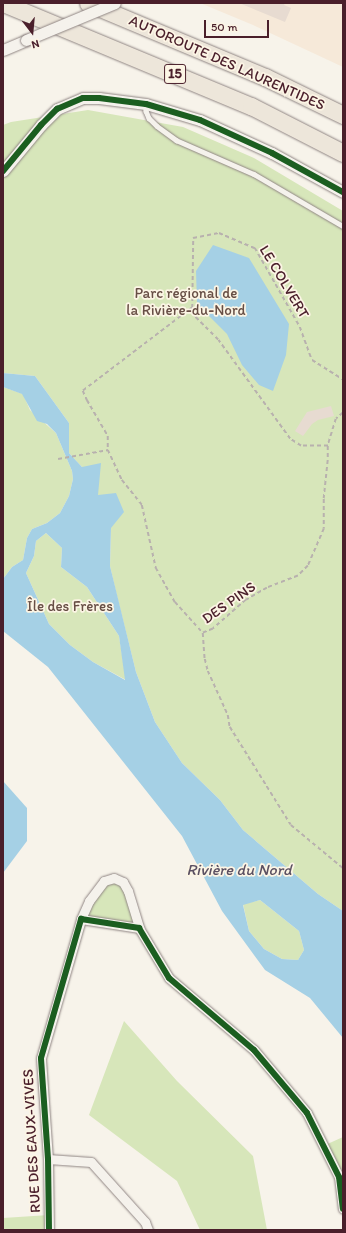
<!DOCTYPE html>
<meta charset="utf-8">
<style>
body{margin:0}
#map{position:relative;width:346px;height:1233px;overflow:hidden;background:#f7f3ea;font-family:Itim,sans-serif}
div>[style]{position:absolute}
.built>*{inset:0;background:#f6e9d9}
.green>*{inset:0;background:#d7e6ba}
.water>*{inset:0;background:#a5d0e5}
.building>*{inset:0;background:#e7dbd1}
.path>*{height:1.5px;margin-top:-0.75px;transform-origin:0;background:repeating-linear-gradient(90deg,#b8b1ae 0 4px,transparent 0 7px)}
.roads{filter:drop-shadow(0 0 1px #908684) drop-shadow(0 0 1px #908684)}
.service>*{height:4.5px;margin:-2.25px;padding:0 2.25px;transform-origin:2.25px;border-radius:2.25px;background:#f5f2ec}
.minor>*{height:9px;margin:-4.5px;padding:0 4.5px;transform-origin:4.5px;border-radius:4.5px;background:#f5f2ec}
.tertiary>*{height:11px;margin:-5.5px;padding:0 5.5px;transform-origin:5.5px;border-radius:5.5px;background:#f5f2ec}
.motorway>*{height:17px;margin:-8.5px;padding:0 8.5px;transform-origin:8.5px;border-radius:8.5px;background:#ede6da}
.bridges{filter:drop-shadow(0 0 1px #908684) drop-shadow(0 0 1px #908684)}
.tertiary-bridge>*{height:11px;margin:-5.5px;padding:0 5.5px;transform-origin:5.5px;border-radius:5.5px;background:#f5f2ec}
.cycleway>*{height:6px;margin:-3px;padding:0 3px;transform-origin:3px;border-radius:3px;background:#1b5e20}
span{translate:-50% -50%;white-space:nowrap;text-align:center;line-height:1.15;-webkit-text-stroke:3.5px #fcf5e5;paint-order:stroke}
.shield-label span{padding:1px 3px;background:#fcf5e5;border:1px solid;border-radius:3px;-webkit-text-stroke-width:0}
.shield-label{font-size:14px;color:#4a1f2b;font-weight:700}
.street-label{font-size:15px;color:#4a1f2b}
.park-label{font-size:15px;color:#674e45}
.water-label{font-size:16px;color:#5b5062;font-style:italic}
.frame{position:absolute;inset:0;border:4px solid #4a1f2b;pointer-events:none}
.north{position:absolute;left:12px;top:12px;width:40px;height:40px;-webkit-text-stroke:3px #fcf5e5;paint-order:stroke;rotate:164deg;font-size:11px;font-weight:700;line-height:16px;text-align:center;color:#4a1f2b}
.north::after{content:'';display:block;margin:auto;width:14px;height:18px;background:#4a1f2b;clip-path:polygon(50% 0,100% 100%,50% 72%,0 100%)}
.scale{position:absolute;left:204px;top:20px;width:65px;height:18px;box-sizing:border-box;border:2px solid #4a1f2b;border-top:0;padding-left:5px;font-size:12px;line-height:14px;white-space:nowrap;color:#4a1f2b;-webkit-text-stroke:3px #fcf5e5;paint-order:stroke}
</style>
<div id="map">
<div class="built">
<div style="clip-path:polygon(200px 3px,343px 3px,343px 67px,253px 25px)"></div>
</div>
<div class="green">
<div style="clip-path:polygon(88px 110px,183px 127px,254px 158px,343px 211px,343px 911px,318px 894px,243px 830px,220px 800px,182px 763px,155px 722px,136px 672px,117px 596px,110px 566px,111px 528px,98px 495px,82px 467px,69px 453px,69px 423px,35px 376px,3px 373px,3px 125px,11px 122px)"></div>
<div style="clip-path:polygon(3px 387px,23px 394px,30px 410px,56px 433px,72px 471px,73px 479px,69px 496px,60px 513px,47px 523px,32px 529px,27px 538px,23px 560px,12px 567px,3px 579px)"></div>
<div style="clip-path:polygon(46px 533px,62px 548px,61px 567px,87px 587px,119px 636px,126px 680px,93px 662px,70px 645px,49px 624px,26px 573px,34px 556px,36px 541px)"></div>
<div style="clip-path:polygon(104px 881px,123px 882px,139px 928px,81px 919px)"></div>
<div style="clip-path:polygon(260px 900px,299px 931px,304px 950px,298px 960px,282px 959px,264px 949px,249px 931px,243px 904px)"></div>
<div style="clip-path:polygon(124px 1021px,177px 1081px,253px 1156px,267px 1230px,200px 1230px,177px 1181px,89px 1115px)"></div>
<div style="clip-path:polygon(343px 1137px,343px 1209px,339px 1177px,323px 1146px)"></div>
<div style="clip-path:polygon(49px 1215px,49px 1230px,3px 1230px,3px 1218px)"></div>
</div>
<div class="water">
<div style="clip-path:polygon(213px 245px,249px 258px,289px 324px,286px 355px,273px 391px,259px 385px,242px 365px,227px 334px,197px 304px,196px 271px)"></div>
<div style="clip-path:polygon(evenodd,3px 373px,35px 376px,69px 423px,69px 453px,82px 467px,101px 463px,98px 495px,116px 493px,124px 512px,111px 528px,110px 566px,136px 672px,155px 722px,182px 763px,220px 800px,243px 830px,318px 894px,343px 911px,343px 1038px,310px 998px,265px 970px,222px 911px,182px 836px,48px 667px,3px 631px,3px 579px,12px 567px,23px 560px,27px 538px,32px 529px,47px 523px,60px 513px,69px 496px,73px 479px,72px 471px,56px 433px,47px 424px,37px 421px,22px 394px,3px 387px,3px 373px,46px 533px,62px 548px,61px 567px,87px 587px,119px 636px,125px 680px,93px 662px,70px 645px,49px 624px,26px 573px,34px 556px,36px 541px,46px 533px,3px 373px,260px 900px,299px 931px,304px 950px,298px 960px,282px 959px,264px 949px,249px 931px,243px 905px,260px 900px)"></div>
<div style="clip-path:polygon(3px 781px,27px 808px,27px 841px,3px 873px)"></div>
</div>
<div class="building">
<div style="clip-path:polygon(239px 3px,285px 3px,284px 5px,291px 8px,285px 22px)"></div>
<div style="clip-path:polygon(331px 406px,334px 416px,318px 420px,312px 424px,303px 436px,295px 431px,307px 412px)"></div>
</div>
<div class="path">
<div style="left:192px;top:308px;width:137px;rotate:142.7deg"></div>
<div style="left:83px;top:391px;width:10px;rotate:66deg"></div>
<div style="left:87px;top:400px;width:42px;rotate:59.7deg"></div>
<div style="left:108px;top:436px;width:14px;rotate:90deg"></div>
<div style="left:108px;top:450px;width:33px;rotate:65deg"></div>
<div style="left:122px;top:480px;width:32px;rotate:51deg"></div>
<div style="left:142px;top:505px;width:65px;rotate:77.5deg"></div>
<div style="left:156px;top:568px;width:39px;rotate:61deg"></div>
<div style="left:175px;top:602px;width:42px;rotate:47.9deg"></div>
<div style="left:343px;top:413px;width:9px;rotate:139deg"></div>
<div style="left:336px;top:419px;width:28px;rotate:107deg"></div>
<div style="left:328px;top:446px;width:14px;rotate:90deg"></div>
<div style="left:328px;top:460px;width:39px;rotate:96deg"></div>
<div style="left:324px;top:499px;width:30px;rotate:90deg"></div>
<div style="left:324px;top:529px;width:40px;rotate:113.4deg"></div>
<div style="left:308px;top:566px;width:14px;rotate:135deg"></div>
<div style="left:298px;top:576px;width:33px;rotate:159deg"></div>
<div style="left:267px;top:588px;width:24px;rotate:150deg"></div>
<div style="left:246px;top:600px;width:44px;rotate:138.7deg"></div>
<div style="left:213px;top:629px;width:11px;rotate:158deg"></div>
<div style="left:203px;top:633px;width:26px;rotate:86deg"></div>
<div style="left:205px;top:659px;width:12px;rotate:76deg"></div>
<div style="left:208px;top:671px;width:48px;rotate:65.6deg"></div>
<div style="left:228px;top:715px;width:12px;rotate:81deg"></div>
<div style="left:230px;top:727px;width:115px;rotate:58.1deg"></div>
<div style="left:291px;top:825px;width:67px;rotate:39.6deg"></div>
<div style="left:328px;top:446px;width:27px;rotate:180deg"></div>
<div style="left:301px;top:446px;width:13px;rotate:-148deg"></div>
<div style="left:290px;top:439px;width:122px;rotate:-126deg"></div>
<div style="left:218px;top:340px;width:33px;rotate:-135deg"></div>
<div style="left:195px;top:317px;width:9px;rotate:-108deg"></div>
<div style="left:192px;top:308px;width:70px;rotate:-89.2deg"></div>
<div style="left:193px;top:238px;width:26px;rotate:-11deg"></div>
<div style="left:219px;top:233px;width:39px;rotate:23deg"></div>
<div style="left:255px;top:248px;width:91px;rotate:60.3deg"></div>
<div style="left:300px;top:327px;width:35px;rotate:70deg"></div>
<div style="left:312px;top:360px;width:36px;rotate:32deg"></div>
<div style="left:58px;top:459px;width:51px;rotate:-10.2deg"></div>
</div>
<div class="roads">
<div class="service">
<div style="left:146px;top:104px;width:7px;rotate:90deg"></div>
<div style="left:146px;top:111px;width:8px;rotate:67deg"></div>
<div style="left:149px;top:118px;width:11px;rotate:45deg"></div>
<div style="left:157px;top:126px;width:24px;rotate:36deg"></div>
<div style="left:176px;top:140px;width:85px;rotate:23.6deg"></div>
<div style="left:254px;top:174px;width:103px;rotate:30.3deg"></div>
</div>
<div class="minor">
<div style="left:81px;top:919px;width:20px;rotate:-66deg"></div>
<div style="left:89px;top:901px;width:25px;rotate:-53deg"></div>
<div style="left:104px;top:881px;width:10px;rotate:-17deg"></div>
<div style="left:114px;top:878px;width:10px;rotate:24deg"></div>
<div style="left:123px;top:882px;width:10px;rotate:61deg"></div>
<div style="left:128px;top:891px;width:39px;rotate:73deg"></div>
<div style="left:48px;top:1159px;width:43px;rotate:4deg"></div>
<div style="left:91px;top:1162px;width:81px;rotate:48deg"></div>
<div style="left:145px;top:1222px;width:9px;rotate:69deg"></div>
<div style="left:49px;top:1230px;width:71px;rotate:-90.8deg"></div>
<div style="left:48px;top:1159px;width:101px;rotate:-94deg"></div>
<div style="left:41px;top:1058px;width:145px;rotate:-73.9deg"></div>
<div style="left:81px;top:919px;width:59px;rotate:8.8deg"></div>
<div style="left:139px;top:928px;width:58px;rotate:59deg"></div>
<div style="left:169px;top:978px;width:111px;rotate:40.3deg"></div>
<div style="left:254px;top:1050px;width:82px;rotate:49.9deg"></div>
<div style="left:307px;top:1113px;width:72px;rotate:63.4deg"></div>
<div style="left:339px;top:1177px;width:32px;rotate:83deg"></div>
</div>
<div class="tertiary">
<div style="left:3px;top:50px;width:25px;rotate:-23deg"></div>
<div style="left:3px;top:171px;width:60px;rotate:-50.4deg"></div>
<div style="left:41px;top:125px;width:23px;rotate:-45deg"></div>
<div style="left:57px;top:109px;width:28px;rotate:-23deg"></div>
<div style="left:83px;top:98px;width:16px"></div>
<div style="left:99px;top:98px;width:47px;rotate:7.3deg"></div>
<div style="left:146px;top:104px;width:56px;rotate:16.5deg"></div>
<div style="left:200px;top:120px;width:79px;rotate:24.6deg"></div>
<div style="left:272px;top:153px;width:81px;rotate:28.8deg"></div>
</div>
<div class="motorway">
<div style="left:3px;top:3px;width:269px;rotate:22.6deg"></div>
<div style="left:251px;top:106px;width:103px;rotate:27.1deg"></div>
<div style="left:88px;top:3px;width:192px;rotate:22.7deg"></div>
<div style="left:265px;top:77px;width:87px;rotate:26deg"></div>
</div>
</div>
<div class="bridges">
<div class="tertiary-bridge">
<div style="left:26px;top:40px;width:96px;rotate:-22.6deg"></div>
</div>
</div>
<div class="cycleway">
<div style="left:3px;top:171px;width:60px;rotate:-50.4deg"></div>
<div style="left:41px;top:125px;width:23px;rotate:-45deg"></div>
<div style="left:57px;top:109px;width:28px;rotate:-23deg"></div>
<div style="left:83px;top:98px;width:16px"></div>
<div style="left:99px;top:98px;width:47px;rotate:7.3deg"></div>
<div style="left:146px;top:104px;width:56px;rotate:16.5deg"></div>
<div style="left:200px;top:120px;width:79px;rotate:24.6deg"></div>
<div style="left:272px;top:153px;width:81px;rotate:28.8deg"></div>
<div style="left:49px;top:1230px;width:71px;rotate:-90.8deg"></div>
<div style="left:48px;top:1159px;width:101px;rotate:-94deg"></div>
<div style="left:41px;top:1058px;width:145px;rotate:-73.9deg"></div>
<div style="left:81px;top:919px;width:59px;rotate:8.8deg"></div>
<div style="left:139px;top:928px;width:58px;rotate:59deg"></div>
<div style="left:169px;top:978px;width:111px;rotate:40.3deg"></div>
<div style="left:254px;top:1050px;width:82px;rotate:49.9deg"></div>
<div style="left:307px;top:1113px;width:72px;rotate:63.4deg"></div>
<div style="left:339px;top:1177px;width:32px;rotate:83deg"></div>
</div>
<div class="shield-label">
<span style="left:175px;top:74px">15</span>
</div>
<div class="street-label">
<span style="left:227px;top:63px;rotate:24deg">AUTOROUTE DES LAURENTIDES</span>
<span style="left:284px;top:282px;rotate:59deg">LE COLVERT</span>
<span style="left:229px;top:603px;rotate:-35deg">DES PINS</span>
<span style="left:32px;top:1141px;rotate:-93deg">RUE DES EAUX-VIVES</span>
</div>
<div class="park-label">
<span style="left:186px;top:302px">Parc régional de<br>la Rivière-du-Nord</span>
<span style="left:70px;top:607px">Île des Frères</span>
</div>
<div class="water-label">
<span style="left:239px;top:870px">Rivière du Nord</span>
</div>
<div class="frame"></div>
<div class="north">N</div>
<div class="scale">50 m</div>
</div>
